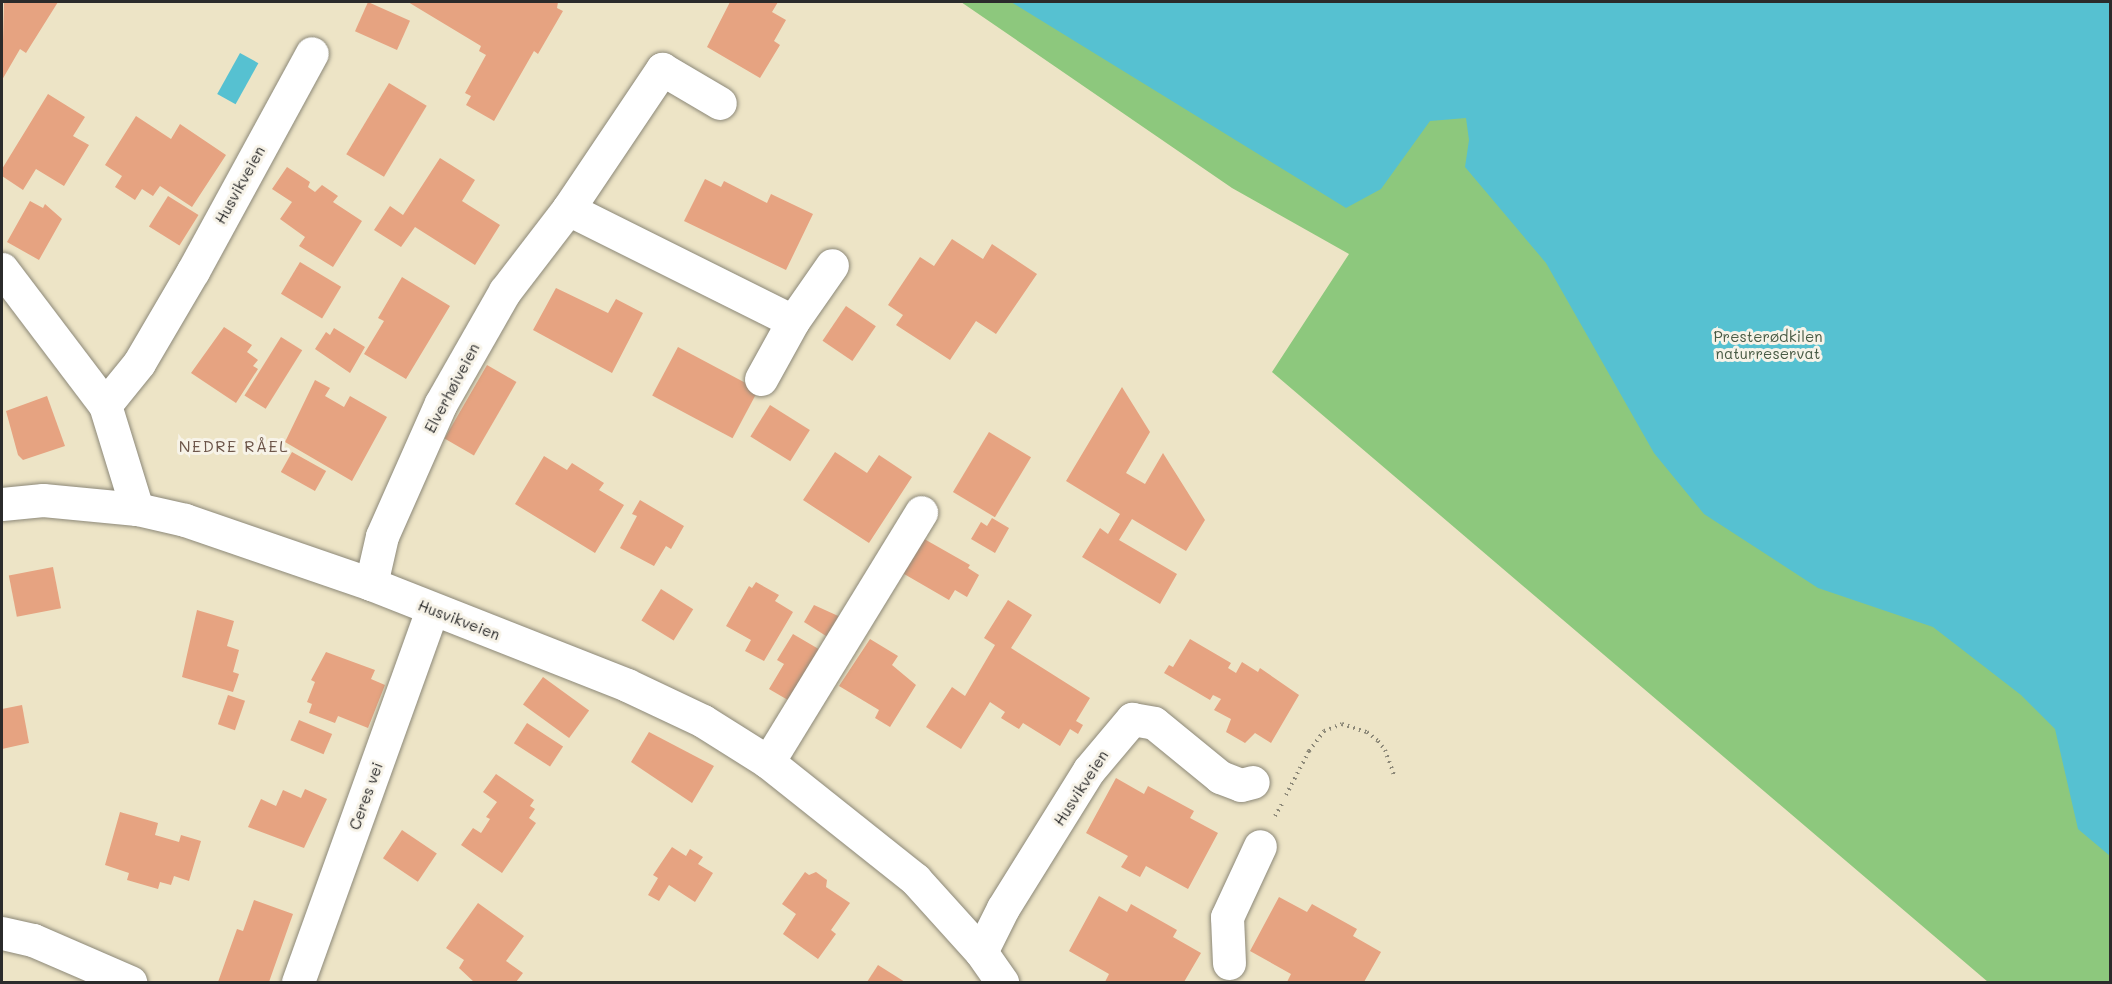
<!DOCTYPE html>
<meta charset="utf-8">
<style>
body{margin:0}
#map{position:relative;width:2112px;height:984px;overflow:hidden;background:#ede4c6;font-family:Mali,sans-serif}
div>[style]{position:absolute}
.green>*{inset:0;background:#8dc87d}
.water>*{inset:0;background:#56c1d1;transform-origin:0 0}
.building>*{inset:0;background:#e6a381;transform-origin:0 0}
.path>*{height:4px;margin-top:-2px;transform-origin:0;background:repeating-linear-gradient(90deg,#8c8878 0 1.5px,transparent 0 6px)}
.roads{filter:drop-shadow(0 0 2px #8c8878) drop-shadow(0 0 2px #8c8878)}
.minor>*{height:33px;margin:-16.5px;padding:0 16.5px;transform-origin:16.5px;border-radius:16.5px;background:#fff}
.major>*{height:33px;margin:-16.5px;padding:0 16.5px;transform-origin:16.5px;border-radius:16.5px;background:#fff}
span{translate:-50% -50%;white-space:nowrap;text-align:center;line-height:1.15;-webkit-text-stroke:6px #f7f3e8;paint-order:stroke}
.street-label{font-size:15px;color:#2b2b2b}
.park-label{font-size:15px;color:#485a44}
.neighbourhood-label{font-size:16px;color:#6c5549;letter-spacing:1.5px}
.frame{position:absolute;inset:0;border:3px solid #2b2b2b;pointer-events:none}
</style>
<div id="map">
<div class="green">
<div style="clip-path:polygon(961px 2px,2110px 2px,2110px 982px,1988px 982px,1272px 372px,1349px 254px,1232px 188px)"></div>
</div>
<div class="water">
<div style="clip-path:polygon(1011px 2px,2110px 2px,2110px 856px,2078px 829px,2055px 729px,2021px 695px,1933px 627px,1818px 588px,1704px 514px,1654px 453px,1546px 263px,1465px 167px,1469px 140px,1466px 118px,1430px 121px,1381px 189px,1346px 208px)"></div>
<div style="left:240px;top:53px;width:21px;height:47px;rotate:29deg"></div>
</div>
<div class="building">
<div style="clip-path:polygon(4px 2px,58px 2px,26px 53px,20px 49px,2px 80px)"></div>
<div style="left:368px;top:2px;width:46px;height:32px;rotate:24deg"></div>
<div style="clip-path:polygon(408px 2px,558px 2px,557px 8px,563px 11px,538px 54px,534px 51px,494px 121px,466px 105px,471px 96px,465px 93px,486px 55px,479px 51px,481px 46px)"></div>
<div style="clip-path:polygon(730px 2px,778px 2px,772px 12px,786px 20px,774px 41px,780px 45px,760px 78px,707px 47px)"></div>
<div style="left:389px;top:83px;width:44px;height:83px;rotate:31deg"></div>
<div style="clip-path:polygon(48px 94px,85px 117px,73px 136px,89px 145px,64px 186px,36px 169px,23px 190px,2px 176px,2px 169px)"></div>
<div style="clip-path:polygon(136px 116px,171px 139px,180px 124px,226px 155px,192px 207px,160px 186px,153px 196px,142px 189px,135px 200px,115px 187px,122px 176px,105px 165px)"></div>
<div style="clip-path:polygon(440px 158px,475px 180px,462px 201px,500px 225px,475px 265px,415px 227px,401px 247px,374px 230px,390px 206px,403px 215px)"></div>
<div style="clip-path:polygon(287px 167px,310px 182px,308px 187px,315px 192px,322px 185px,338px 196px,333px 202px,362px 221px,333px 267px,299px 246px,305px 237px,280px 219px,292px 202px,272px 189px)"></div>
<div style="clip-path:polygon(705px 179px,721px 187px,724px 181px,767px 203px,771px 194px,813px 214px,786px 270px,684px 221px)"></div>
<div style="left:168px;top:196px;width:36px;height:36px;rotate:32deg"></div>
<div style="clip-path:polygon(30px 201px,43px 208px,45px 204px,62px 219px,39px 260px,7px 242px)"></div>
<div style="clip-path:polygon(952px 239px,983px 259px,992px 244px,1037px 274px,996px 334px,976px 321px,950px 360px,896px 325px,903px 315px,888px 305px,920px 257px,934px 266px)"></div>
<div style="left:300px;top:262px;width:48px;height:37px;rotate:31deg"></div>
<div style="clip-path:polygon(402px 277px,450px 306px,406px 379px,364px 354px,384px 321px,378px 318px)"></div>
<div style="clip-path:polygon(556px 288px,608px 313px,616px 299px,643px 313px,612px 373px,533px 330px)"></div>
<div style="left:846px;top:306px;width:36px;height:42px;rotate:34deg"></div>
<div style="clip-path:polygon(224px 327px,252px 345px,247px 352px,258px 360px,253px 366px,258px 369px,236px 403px,191px 373px)"></div>
<div style="clip-path:polygon(334px 328px,365px 347px,350px 373px,315px 349px,326px 332px,330px 335px)"></div>
<div style="left:281px;top:337px;width:25px;height:69px;rotate:32deg"></div>
<div style="left:678px;top:347px;width:91px;height:55px;rotate:28deg"></div>
<div style="left:487px;top:365px;width:34px;height:85px;rotate:30deg"></div>
<div style="clip-path:polygon(315px 380px,330px 388px,325px 396px,344px 407px,350px 396px,387px 417px,352px 481px,285px 442px)"></div>
<div style="clip-path:polygon(1122px 387px,1150px 432px,1126px 473px,1145px 484px,1163px 453px,1205px 520px,1186px 551px,1132px 519px,1119px 540px,1177px 574px,1160px 604px,1082px 557px,1100px 528px,1108px 534px,1120px 514px,1066px 481px)"></div>
<div style="clip-path:polygon(47px 396px,65px 446px,23px 460px,18px 455px,6px 411px)"></div>
<div style="left:770px;top:405px;width:47px;height:37px;rotate:32deg"></div>
<div style="left:989px;top:432px;width:49px;height:70px;rotate:31deg"></div>
<div style="left:292px;top:452px;width:39px;height:23px;rotate:29deg"></div>
<div style="clip-path:polygon(835px 452px,867px 473px,879px 455px,912px 477px,869px 543px,803px 500px)"></div>
<div style="clip-path:polygon(544px 456px,567px 470px,572px 463px,604px 483px,599px 490px,624px 505px,595px 553px,515px 504px)"></div>
<div style="clip-path:polygon(640px 500px,684px 526px,671px 549px,666px 546px,654px 566px,620px 548px,637px 516px,632px 514px)"></div>
<div style="clip-path:polygon(992px 518px,1009px 528px,995px 553px,971px 539px,981px 522px,987px 526px)"></div>
<div style="clip-path:polygon(919px 536px,970px 565px,968px 568px,979px 575px,967px 597px,955px 590px,949px 600px,899px 571px)"></div>
<div style="left:53px;top:567px;width:42px;height:45px;rotate:79deg"></div>
<div style="clip-path:polygon(756px 582px,779px 595px,775px 601px,793px 612px,764px 661px,745px 651px,751px 640px,726px 626px,749px 586px,752px 588px)"></div>
<div style="left:661px;top:589px;width:38px;height:37px;rotate:32deg"></div>
<div style="clip-path:polygon(1008px 600px,1032px 615px,1011px 648px,1090px 698px,1076px 721px,1083px 725px,1078px 734px,1070px 729px,1060px 746px,1023px 723px,1019px 729px,1001px 718px,1005px 712px,990px 702px,961px 749px,926px 727px,952px 687px,965px 696px,995px 645px,984px 638px)"></div>
<div style="clip-path:polygon(814px 605px,847px 620px,834px 641px,804px 622px)"></div>
<div style="clip-path:polygon(197px 610px,234px 621px,227px 646px,239px 650px,233px 672px,239px 674px,233px 692px,182px 677px)"></div>
<div style="clip-path:polygon(793px 634px,822px 651px,793px 703px,769px 689px,784px 664px,777px 660px)"></div>
<div style="clip-path:polygon(870px 639px,898px 656px,892px 665px,916px 685px,890px 727px,875px 718px,879px 710px,839px 686px)"></div>
<div style="clip-path:polygon(1190px 639px,1231px 663px,1228px 668px,1236px 673px,1242px 662px,1258px 672px,1260px 668px,1299px 695px,1271px 743px,1255px 733px,1245px 743px,1226px 732px,1231px 719px,1214px 710px,1221px 699px,1213px 695px,1210px 700px,1164px 673px,1169px 665px,1173px 667px)"></div>
<div style="clip-path:polygon(326px 652px,375px 670px,371px 679px,385px 685px,368px 728px,338px 716px,335px 723px,309px 713px,312px 704px,307px 702px,315px 682px,311px 680px)"></div>
<div style="left:543px;top:677px;width:57px;height:34px;rotate:36deg"></div>
<div style="left:228px;top:695px;width:18px;height:31px;rotate:19deg"></div>
<div style="clip-path:polygon(22px 705px,29px 743px,2px 749px,2px 709px)"></div>
<div style="left:299px;top:720px;width:36px;height:22px;rotate:23deg"></div>
<div style="left:527px;top:723px;width:43px;height:24px;rotate:33deg"></div>
<div style="clip-path:polygon(649px 732px,714px 766px,692px 803px,631px 762px)"></div>
<div style="clip-path:polygon(496px 774px,534px 800px,530px 806px,535px 809px,529px 818px,536px 823px,502px 873px,461px 845px,473px 828px,481px 833px,490px 819px,486px 817px,497px 802px,483px 792px)"></div>
<div style="clip-path:polygon(1116px 778px,1144px 794px,1148px 786px,1194px 811px,1190px 818px,1218px 833px,1188px 889px,1146px 866px,1140px 877px,1121px 867px,1128px 856px,1086px 833px)"></div>
<div style="clip-path:polygon(305px 789px,327px 799px,304px 848px,248px 827px,261px 799px,276px 806px,283px 790px,301px 798px)"></div>
<div style="clip-path:polygon(120px 812px,158px 823px,155px 835px,179px 842px,181px 835px,201px 841px,189px 881px,174px 876px,171px 885px,160px 882px,158px 889px,127px 880px,129px 873px,105px 865px)"></div>
<div style="left:402px;top:830px;width:42px;height:34px;rotate:34deg"></div>
<div style="clip-path:polygon(672px 847px,686px 856px,690px 849px,703px 857px,698px 864px,713px 873px,695px 902px,669px 885px,659px 901px,648px 895px,658px 878px,653px 875px)"></div>
<div style="clip-path:polygon(805px 872px,809px 875px,816px 872px,827px 880px,826px 887px,850px 903px,831px 930px,836px 934px,818px 959px,783px 934px,796px 914px,782px 904px)"></div>
<div style="clip-path:polygon(1099px 896px,1127px 912px,1131px 904px,1177px 930px,1173px 937px,1201px 953px,1184px 982px,1105px 982px,1109px 974px,1069px 951px)"></div>
<div style="clip-path:polygon(1279px 897px,1307px 912px,1312px 904px,1357px 929px,1353px 936px,1381px 952px,1364px 982px,1287px 982px,1291px 974px,1250px 951px)"></div>
<div style="clip-path:polygon(254px 900px,293px 914px,269px 982px,218px 982px,237px 929px,243px 931px)"></div>
<div style="clip-path:polygon(478px 903px,524px 936px,506px 961px,523px 973px,516px 982px,474px 982px,459px 968px,464px 960px,446px 948px)"></div>
<div style="clip-path:polygon(878px 965px,905px 982px,867px 982px)"></div>
</div>
<div class="path">
<div style="left:1286px;top:795px;width:50px;rotate:-62.4deg"></div>
<div style="left:1309px;top:751px;width:25px;rotate:-53deg"></div>
<div style="left:1324px;top:731px;width:19px;rotate:-21deg"></div>
<div style="left:1342px;top:724px;width:26px;rotate:18deg"></div>
<div style="left:1367px;top:732px;width:14px;rotate:39deg"></div>
<div style="left:1378px;top:741px;width:11px;rotate:52deg"></div>
<div style="left:1385px;top:750px;width:29px;rotate:70deg"></div>
<div style="left:1275px;top:816px;width:16px;rotate:-60deg"></div>
</div>
<div class="roads">
<div class="minor">
<div style="left:568px;top:209px;width:251px;rotate:26.5deg"></div>
<div style="left:2px;top:269px;width:171px;rotate:52.9deg"></div>
<div style="left:105px;top:405px;width:109px;rotate:72.9deg"></div>
<div style="left:761px;top:379px;width:66px;rotate:-61.1deg"></div>
<div style="left:793px;top:321px;width:68px;rotate:-55.1deg"></div>
<div style="left:105px;top:405px;width:54px;rotate:-51deg"></div>
<div style="left:139px;top:363px;width:107px;rotate:-59.6deg"></div>
<div style="left:193px;top:271px;width:248px;rotate:-61.4deg"></div>
<div style="left:371px;top:584px;width:49px;rotate:-77.1deg"></div>
<div style="left:382px;top:536px;width:145px;rotate:-66.1deg"></div>
<div style="left:441px;top:403px;width:129px;rotate:-60.3deg"></div>
<div style="left:505px;top:291px;width:103px;rotate:-52.5deg"></div>
<div style="left:568px;top:209px;width:169px;rotate:-56.1deg"></div>
<div style="left:662px;top:69px;width:67px;rotate:30.4deg"></div>
<div style="left:768px;top:762px;width:293px;rotate:-58.5deg"></div>
<div style="left:2px;top:933px;width:32px;rotate:13deg"></div>
<div style="left:33px;top:940px;width:106px;rotate:23.4deg"></div>
<div style="left:981px;top:952px;width:49px;rotate:-63.4deg"></div>
<div style="left:1003px;top:908px;width:163px;rotate:-58.1deg"></div>
<div style="left:1089px;top:770px;width:67px;rotate:-49.9deg"></div>
<div style="left:1132px;top:719px;width:22px;rotate:10deg"></div>
<div style="left:1154px;top:723px;width:85px;rotate:39.3deg"></div>
<div style="left:1220px;top:777px;width:22px;rotate:21deg"></div>
<div style="left:1241px;top:785px;width:12px;rotate:-14deg"></div>
<div style="left:1229px;top:963px;width:46px;rotate:-92.5deg"></div>
<div style="left:1227px;top:917px;width:78px;rotate:-65.1deg"></div>
<div style="left:298px;top:982px;width:396px;rotate:-70.2deg"></div>
</div>
<div class="major">
<div style="left:2px;top:504px;width:41px;rotate:-5.6deg"></div>
<div style="left:43px;top:500px;width:94px;rotate:5.5deg"></div>
<div style="left:137px;top:509px;width:49px;rotate:12.9deg"></div>
<div style="left:185px;top:520px;width:197px;rotate:19deg"></div>
<div style="left:371px;top:584px;width:275px;rotate:21.5deg"></div>
<div style="left:627px;top:685px;width:84px;rotate:25.3deg"></div>
<div style="left:703px;top:721px;width:77px;rotate:32.2deg"></div>
<div style="left:768px;top:762px;width:188px;rotate:38.5deg"></div>
<div style="left:915px;top:879px;width:98px;rotate:47.9deg"></div>
<div style="left:981px;top:952px;width:37px;rotate:55deg"></div>
</div>
</div>
<div class="street-label">
<span style="left:240px;top:185px;rotate:-61deg">Husvikveien</span>
<span style="left:452px;top:388px;rotate:-62deg">Elverhøiveien</span>
<span style="left:459px;top:620px;rotate:21deg">Husvikveien</span>
<span style="left:1081px;top:788px;rotate:-57deg">Husvikveien</span>
<span style="left:366px;top:796px;rotate:-70deg">Ceres vei</span>
</div>
<div class="park-label">
<span style="left:1768px;top:345px">Presterødkilen<br>naturreservat</span>
</div>
<div class="neighbourhood-label">
<span style="left:234px;top:446px">NEDRE RÅEL</span>
</div>
<div class="frame"></div>
</div>
